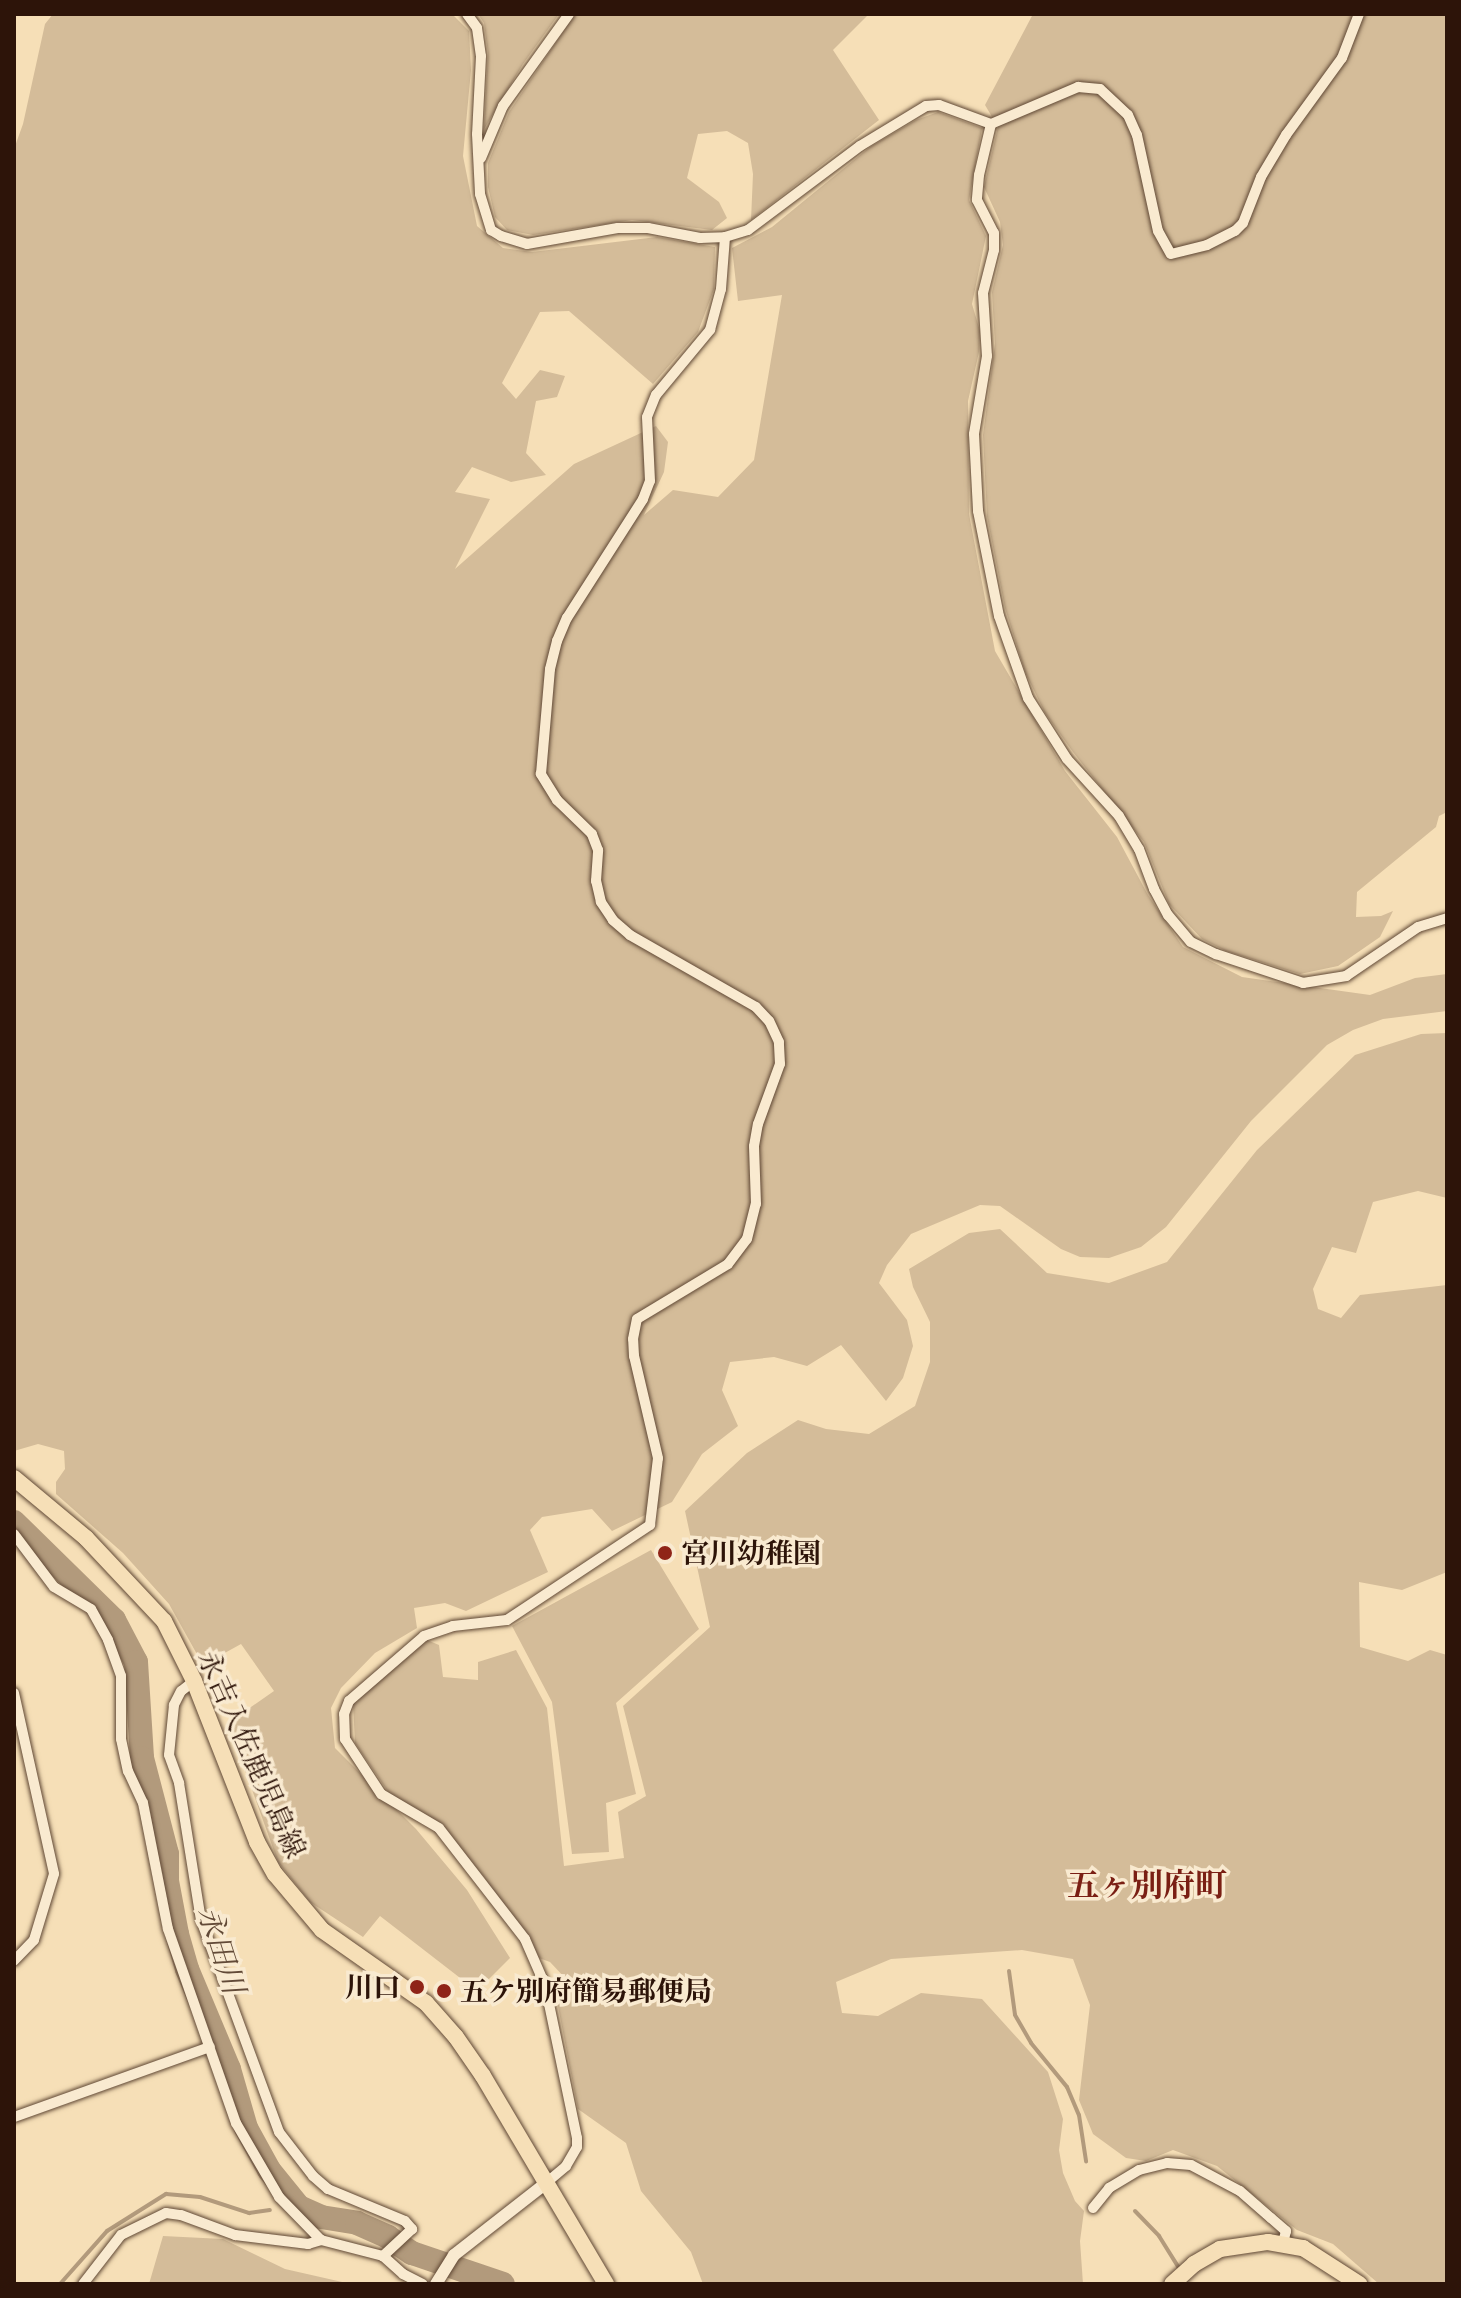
<!DOCTYPE html>
<meta charset="utf-8">
<style>
body{margin:0}
#map{position:relative;width:1461px;height:2298px;overflow:hidden;background:#f6dfb7;font-family:"Libre Caslon Text","Noto Serif JP",serif}
div>[style]{position:absolute}
.green>*{inset:0;background:#d4bc99}
.stream>*{height:4px;margin:-2px;padding:0 2px;transform-origin:2px;border-radius:2px;background:#b29a7c}
.river>*{height:24px;margin:-12px;padding:0 12px;transform-origin:12px;border-radius:12px;background:#b29a7c}
.roads{filter:drop-shadow(0 0 2px #5f4734) drop-shadow(0 0 2px #5f4734)}
.minor>*{height:10px;margin:-5px;padding:0 5px;transform-origin:5px;border-radius:5px;background:#f9ead0}
.tertiary>*{height:12px;margin:-6px;padding:0 6px;transform-origin:6px;border-radius:6px;background:#f9ead0}
.primary>*{height:16px;margin:-8px;padding:0 8px;transform-origin:8px;border-radius:8px;background:#f6dfb7}
.dots>*{width:22px;height:22px;translate:-50% -50%;box-sizing:border-box;border:4px solid #f9ead0;border-radius:50%}
span{translate:-50% -50%;white-space:nowrap;text-align:center;line-height:1.15;-webkit-text-stroke:7px #f9ead0;paint-order:stroke}
.poi-label{font-size:28px;color:#2d1409;font-weight:700}
.left{translate:0 -50%;text-align:left}
.right{translate:-100% -50%;text-align:right}
.street-label{font-size:28px;color:#2d1409}
.water-label{font-size:30px;color:#624a37;font-style:italic}
.quarter-label{font-size:32px;color:#7a1f14;font-weight:700}
.frame{position:absolute;inset:0;border:16px solid #2d1409;pointer-events:none}
</style>
<div id="map">
<div class="green">
<div style="clip-path:polygon(53px 14px,452px 14px,469px 31px,471px 70px,463px 156px,477px 226px,503px 248px,532px 252px,657px 237px,715px 247px,714px 289px,698px 332px,653px 384px,569px 311px,540px 312px,502px 383px,516px 399px,540px 370px,565px 376px,557px 397px,536px 401px,526px 453px,546px 475px,511px 482px,472px 467px,455px 492px,490px 499px,455px 569px,574px 464px,656px 426px,668px 442px,664px 472px,644px 515px,673px 490px,718px 497px,754px 460px,782px 295px,738px 301px,732px 248px,772px 227px,870px 147px,916px 120px,938px 112px,982px 128px,969px 200px,986px 236px,972px 304px,980px 331px,979px 352px,968px 401px,969px 514px,995px 651px,1065px 771px,1117px 837px,1148px 895px,1183px 947px,1242px 977px,1370px 995px,1415px 978px,1447px 974px,1447px 1011px,1383px 1019px,1353px 1030px,1327px 1045px,1251px 1121px,1166px 1227px,1141px 1247px,1109px 1258px,1080px 1257px,1061px 1249px,1000px 1206px,980px 1205px,911px 1234px,887px 1265px,879px 1283px,907px 1320px,913px 1346px,903px 1378px,886px 1401px,841px 1345px,807px 1366px,774px 1357px,730px 1362px,722px 1390px,738px 1426px,702px 1454px,672px 1502px,612px 1531px,592px 1509px,542px 1517px,530px 1530px,548px 1572px,466px 1611px,445px 1603px,414px 1608px,417px 1628px,375px 1653px,341px 1688px,331px 1708px,335px 1748px,416px 1829px,467px 1890px,510px 1958px,477px 1991px,380px 1916px,363px 1937px,310px 1902px,278px 1862px,228px 1723px,274px 1691px,241px 1644px,203px 1665px,169px 1604px,123px 1553px,56px 1494px,56px 1482px,65px 1469px,64px 1451px,38px 1444px,14px 1451px,14px 149px,23px 124px,45px 24px)"></div>
<div style="clip-path:polygon(478px 14px,559px 14px,523px 64px,484px 129px,488px 53px,484px 23px)"></div>
<div style="clip-path:polygon(575px 14px,869px 14px,833px 50px,879px 120px,751px 220px,753px 174px,748px 143px,727px 131px,698px 134px,687px 178px,719px 202px,727px 218px,712px 230px,632px 220px,533px 235px,507px 230px,495px 217px,488px 187px,488px 163px,509px 112px)"></div>
<div style="clip-path:polygon(1033px 14px,1447px 14px,1447px 812px,1439px 816px,1436px 827px,1357px 892px,1356px 917px,1381px 916px,1393px 911px,1380px 937px,1338px 966px,1300px 974px,1226px 951px,1202px 939px,1169px 904px,1144px 842px,1073px 752px,1045px 713px,1025px 672px,1005px 608px,987px 516px,983px 435px,995px 344px,992px 292px,1003px 245px,1000px 222px,984px 187px,998px 127px,985px 105px)"></div>
<div style="clip-path:polygon(1447px 1033px,1447px 1198px,1418px 1191px,1373px 1202px,1356px 1253px,1332px 1247px,1313px 1289px,1318px 1309px,1341px 1318px,1360px 1295px,1447px 1285px,1447px 1572px,1402px 1590px,1359px 1582px,1360px 1647px,1408px 1661px,1430px 1650px,1447px 1655px,1447px 2284px,1379px 2284px,1333px 2244px,1297px 2230px,1217px 2166px,1173px 2150px,1146px 2161px,1126px 2158px,1093px 2134px,1079px 2100px,1090px 2005px,1073px 1959px,1022px 1950px,891px 1959px,836px 1982px,842px 2013px,878px 2016px,921px 1993px,982px 1999px,1048px 2072px,1063px 2119px,1059px 2150px,1063px 2173px,1075px 2201px,1084px 2211px,1080px 2241px,1083px 2284px,703px 2284px,691px 2252px,641px 2191px,626px 2143px,578px 2109px,556px 1996px,566px 1979px,550px 1962px,539px 1958px,484px 1877px,441px 1825px,393px 1799px,355px 1743px,353px 1702px,427px 1640px,439px 1645px,443px 1677px,478px 1680px,478px 1662px,516px 1650px,547px 1708px,564px 1866px,624px 1858px,618px 1812px,646px 1796px,623px 1706px,710px 1627px,685px 1511px,747px 1453px,798px 1420px,826px 1429px,869px 1434px,915px 1406px,930px 1362px,930px 1322px,913px 1287px,909px 1269px,969px 1233px,1000px 1229px,1047px 1273px,1109px 1283px,1167px 1262px,1257px 1150px,1355px 1055px,1421px 1034px)"></div>
<div style="clip-path:polygon(651px 1550px,699px 1629px,616px 1703px,636px 1794px,606px 1803px,609px 1852px,572px 1854px,552px 1702px,512px 1626px)"></div>
<div style="clip-path:polygon(163px 2236px,223px 2239px,285px 2269px,351px 2284px,149px 2284px)"></div>
</div>
<div class="stream">
<div style="left:1009px;top:1971px;width:44px;rotate:82.2deg"></div>
<div style="left:1015px;top:2015px;width:32px;rotate:60deg"></div>
<div style="left:1031px;top:2043px;width:57px;rotate:50.7deg"></div>
<div style="left:1067px;top:2087px;width:30px;rotate:67deg"></div>
<div style="left:1079px;top:2115px;width:47px;rotate:81.3deg"></div>
<div style="left:295px;top:2203px;width:1px"></div>
<div style="left:1135px;top:2211px;width:35px;rotate:46deg"></div>
<div style="left:1159px;top:2236px;width:39px;rotate:58deg"></div>
<div style="left:60px;top:2284px;width:71px;rotate:-48.4deg"></div>
<div style="left:107px;top:2231px;width:70px;rotate:-32.1deg"></div>
<div style="left:166px;top:2194px;width:34px;rotate:5deg"></div>
<div style="left:200px;top:2197px;width:52px;rotate:18.1deg"></div>
<div style="left:249px;top:2213px;width:21px;rotate:-8deg"></div>
</div>
<div class="river">
<div style="left:14px;top:1522px;width:140px;rotate:44.4deg"></div>
<div style="left:114px;top:1620px;width:47px;rotate:62.4deg"></div>
<div style="left:136px;top:1662px;width:96px;rotate:86.4deg"></div>
<div style="left:142px;top:1758px;width:99px;rotate:75.4deg"></div>
<div style="left:167px;top:1854px;width:27px;rotate:90deg"></div>
<div style="left:167px;top:1881px;width:54px;rotate:79.3deg"></div>
<div style="left:177px;top:1934px;width:36px;rotate:74deg"></div>
<div style="left:187px;top:1969px;width:108px;rotate:67.2deg"></div>
<div style="left:229px;top:2069px;width:61px;rotate:73.9deg"></div>
<div style="left:246px;top:2128px;width:48px;rotate:61.3deg"></div>
<div style="left:269px;top:2170px;width:48px;rotate:51deg"></div>
<div style="left:299px;top:2207px;width:24px;rotate:24deg"></div>
<div style="left:321px;top:2217px;width:36px;rotate:9deg"></div>
<div style="left:357px;top:2223px;width:34px;rotate:24deg"></div>
<div style="left:388px;top:2237px;width:29px;rotate:34deg"></div>
<div style="left:412px;top:2253px;width:96px;rotate:18.8deg"></div>
</div>
<div class="roads">
<div class="minor">
<div style="left:467px;top:14px;width:17px;rotate:54deg"></div>
<div style="left:477px;top:28px;width:28px;rotate:82deg"></div>
<div style="left:481px;top:56px;width:78px;rotate:92.9deg"></div>
<div style="left:477px;top:134px;width:60px;rotate:87.1deg"></div>
<div style="left:480px;top:194px;width:38px;rotate:73deg"></div>
<div style="left:491px;top:230px;width:12px;rotate:31deg"></div>
<div style="left:501px;top:236px;width:27px;rotate:17deg"></div>
<div style="left:527px;top:244px;width:92px;rotate:-10deg"></div>
<div style="left:618px;top:228px;width:30px"></div>
<div style="left:648px;top:228px;width:53px;rotate:10.9deg"></div>
<div style="left:700px;top:238px;width:25px;rotate:-2deg"></div>
<div style="left:725px;top:237px;width:24px;rotate:-17deg"></div>
<div style="left:748px;top:230px;width:140px;rotate:-36.9deg"></div>
<div style="left:860px;top:146px;width:77px;rotate:-31.2deg"></div>
<div style="left:926px;top:106px;width:13px;rotate:-4deg"></div>
<div style="left:939px;top:105px;width:55px;rotate:20.1deg"></div>
<div style="left:991px;top:124px;width:95px;rotate:-23deg"></div>
<div style="left:1078px;top:87px;width:22px;rotate:5deg"></div>
<div style="left:1100px;top:89px;width:38px;rotate:43deg"></div>
<div style="left:1128px;top:115px;width:22px;rotate:66deg"></div>
<div style="left:1137px;top:135px;width:98px;rotate:77.7deg"></div>
<div style="left:1158px;top:231px;width:26px;rotate:61deg"></div>
<div style="left:1171px;top:254px;width:37px;rotate:-14deg"></div>
<div style="left:1207px;top:245px;width:31px;rotate:-27deg"></div>
<div style="left:1235px;top:231px;width:11px;rotate:-45deg"></div>
<div style="left:1243px;top:223px;width:49px;rotate:-68.6deg"></div>
<div style="left:1261px;top:177px;width:49px;rotate:-59.2deg"></div>
<div style="left:1286px;top:135px;width:95px;rotate:-54deg"></div>
<div style="left:1342px;top:58px;width:47px;rotate:-68.9deg"></div>
<div style="left:991px;top:124px;width:52px;rotate:103.2deg"></div>
<div style="left:979px;top:175px;width:25px;rotate:95deg"></div>
<div style="left:977px;top:200px;width:37px;rotate:63deg"></div>
<div style="left:994px;top:233px;width:17px;rotate:90deg"></div>
<div style="left:994px;top:250px;width:44px;rotate:104.3deg"></div>
<div style="left:983px;top:293px;width:63px;rotate:86.4deg"></div>
<div style="left:987px;top:356px;width:79px;rotate:99.5deg"></div>
<div style="left:974px;top:434px;width:77px;rotate:87deg"></div>
<div style="left:978px;top:511px;width:107px;rotate:78.7deg"></div>
<div style="left:999px;top:616px;width:87px;rotate:70.5deg"></div>
<div style="left:1028px;top:698px;width:72px;rotate:57.4deg"></div>
<div style="left:1067px;top:759px;width:77px;rotate:47.6deg"></div>
<div style="left:1119px;top:816px;width:39px;rotate:59deg"></div>
<div style="left:1139px;top:849px;width:43px;rotate:69.4deg"></div>
<div style="left:1154px;top:889px;width:30px;rotate:62deg"></div>
<div style="left:1168px;top:915px;width:35px;rotate:50deg"></div>
<div style="left:1191px;top:942px;width:28px;rotate:26deg"></div>
<div style="left:1216px;top:954px;width:92px;rotate:18.4deg"></div>
<div style="left:1303px;top:983px;width:44px;rotate:-9.2deg"></div>
<div style="left:1346px;top:976px;width:87px;rotate:-34.2deg"></div>
<div style="left:1418px;top:927px;width:30px;rotate:-17deg"></div>
<div style="left:481px;top:158px;width:56px;rotate:-67.1deg"></div>
<div style="left:503px;top:106px;width:113px;rotate:-54.3deg"></div>
<div style="left:14px;top:1534px;width:66px;rotate:53deg"></div>
<div style="left:54px;top:1587px;width:43px;rotate:30.7deg"></div>
<div style="left:91px;top:1609px;width:35px;rotate:61deg"></div>
<div style="left:108px;top:1640px;width:38px;rotate:70deg"></div>
<div style="left:121px;top:1676px;width:63px;rotate:90deg"></div>
<div style="left:121px;top:1739px;width:33px;rotate:78deg"></div>
<div style="left:128px;top:1771px;width:35px;rotate:65deg"></div>
<div style="left:143px;top:1803px;width:128px;rotate:78.8deg"></div>
<div style="left:168px;top:1929px;width:206px;rotate:70.7deg"></div>
<div style="left:236px;top:2123px;width:86px;rotate:59.8deg"></div>
<div style="left:279px;top:2197px;width:60px;rotate:45.7deg"></div>
<div style="left:194px;top:1681px;width:16px;rotate:142deg"></div>
<div style="left:181px;top:1691px;width:16px;rotate:117deg"></div>
<div style="left:174px;top:1705px;width:50px;rotate:95.7deg"></div>
<div style="left:169px;top:1755px;width:30px;rotate:70deg"></div>
<div style="left:179px;top:1783px;width:139px;rotate:80.9deg"></div>
<div style="left:201px;top:1920px;width:226px;rotate:69.8deg"></div>
<div style="left:279px;top:2132px;width:56px;rotate:52.3deg"></div>
<div style="left:313px;top:2176px;width:20px;rotate:41deg"></div>
<div style="left:328px;top:2189px;width:83px;rotate:22.6deg"></div>
<div style="left:405px;top:2221px;width:11px;rotate:49deg"></div>
<div style="left:412px;top:2229px;width:40px;rotate:137deg"></div>
<div style="left:14px;top:1693px;width:185px;rotate:77.5deg"></div>
<div style="left:54px;top:1874px;width:69px;rotate:106.9deg"></div>
<div style="left:34px;top:1940px;width:29px;rotate:134deg"></div>
<div style="left:14px;top:2117px;width:208px;rotate:-19.7deg"></div>
<div style="left:546px;top:2183px;width:26px;rotate:-40deg"></div>
<div style="left:566px;top:2166px;width:22px;rotate:-60deg"></div>
<div style="left:577px;top:2147px;width:9px;rotate:-90deg"></div>
<div style="left:577px;top:2138px;width:156px;rotate:-101.8deg"></div>
<div style="left:545px;top:1985px;width:50px;rotate:-113.5deg"></div>
<div style="left:525px;top:1939px;width:140px;rotate:-127.8deg"></div>
<div style="left:439px;top:1828px;width:67px;rotate:-149.6deg"></div>
<div style="left:381px;top:1794px;width:66px;rotate:-123.2deg"></div>
<div style="left:345px;top:1739px;width:25px;rotate:-92deg"></div>
<div style="left:344px;top:1714px;width:14px;rotate:-69deg"></div>
<div style="left:349px;top:1701px;width:99px;rotate:-40.9deg"></div>
<div style="left:424px;top:1636px;width:31px;rotate:-19deg"></div>
<div style="left:453px;top:1626px;width:54px;rotate:-6.3deg"></div>
<div style="left:507px;top:1620px;width:172px;rotate:-33.6deg"></div>
<div style="left:650px;top:1525px;width:67px;rotate:-83.2deg"></div>
<div style="left:658px;top:1458px;width:105px;rotate:-103.2deg"></div>
<div style="left:634px;top:1356px;width:17px;rotate:-93deg"></div>
<div style="left:633px;top:1339px;width:20px;rotate:-79deg"></div>
<div style="left:637px;top:1319px;width:106px;rotate:-31.1deg"></div>
<div style="left:728px;top:1264px;width:31px;rotate:-53deg"></div>
<div style="left:747px;top:1239px;width:36px;rotate:-76deg"></div>
<div style="left:756px;top:1204px;width:58px;rotate:-92deg"></div>
<div style="left:754px;top:1146px;width:22px;rotate:-80deg"></div>
<div style="left:758px;top:1124px;width:64px;rotate:-69.9deg"></div>
<div style="left:780px;top:1064px;width:22px;rotate:-93deg"></div>
<div style="left:779px;top:1042px;width:23px;rotate:-115deg"></div>
<div style="left:769px;top:1021px;width:19px;rotate:-133deg"></div>
<div style="left:756px;top:1007px;width:145px;rotate:-150.3deg"></div>
<div style="left:630px;top:935px;width:23px;rotate:-139deg"></div>
<div style="left:613px;top:920px;width:22px;rotate:-124deg"></div>
<div style="left:601px;top:902px;width:22px;rotate:-103deg"></div>
<div style="left:596px;top:881px;width:31px;rotate:-86deg"></div>
<div style="left:598px;top:850px;width:17px;rotate:-111deg"></div>
<div style="left:592px;top:834px;width:49px;rotate:-135.8deg"></div>
<div style="left:557px;top:800px;width:31px;rotate:-122deg"></div>
<div style="left:541px;top:774px;width:105px;rotate:-85.1deg"></div>
<div style="left:550px;top:669px;width:29px;rotate:-76deg"></div>
<div style="left:557px;top:641px;width:25px;rotate:-67deg"></div>
<div style="left:567px;top:618px;width:141px;rotate:-57.4deg"></div>
<div style="left:643px;top:499px;width:19px;rotate:-69deg"></div>
<div style="left:650px;top:481px;width:64px;rotate:-92.7deg"></div>
<div style="left:647px;top:417px;width:24px;rotate:-68deg"></div>
<div style="left:656px;top:395px;width:85px;rotate:-50.3deg"></div>
<div style="left:710px;top:330px;width:42px;rotate:-75deg"></div>
<div style="left:721px;top:289px;width:52px;rotate:-85.6deg"></div>
<div style="left:1093px;top:2208px;width:26px;rotate:-51deg"></div>
<div style="left:1109px;top:2188px;width:35px;rotate:-31deg"></div>
<div style="left:1139px;top:2170px;width:29px;rotate:-14deg"></div>
<div style="left:1167px;top:2163px;width:24px;rotate:5deg"></div>
<div style="left:1191px;top:2165px;width:55px;rotate:28deg"></div>
<div style="left:1240px;top:2191px;width:41px;rotate:41.1deg"></div>
<div style="left:1271px;top:2218px;width:20px;rotate:41deg"></div>
<div style="left:1286px;top:2231px;width:12px;rotate:104deg"></div>
<div style="left:83px;top:2284px;width:62px;rotate:-52.2deg"></div>
<div style="left:121px;top:2235px;width:50px;rotate:-26.1deg"></div>
<div style="left:166px;top:2213px;width:15px;rotate:8deg"></div>
<div style="left:181px;top:2215px;width:58px;rotate:20.3deg"></div>
<div style="left:235px;top:2235px;width:74px;rotate:7deg"></div>
<div style="left:308px;top:2244px;width:14px;rotate:-17deg"></div>
<div style="left:321px;top:2240px;width:64px;rotate:14.5deg"></div>
<div style="left:383px;top:2256px;width:27px;rotate:42deg"></div>
<div style="left:403px;top:2274px;width:22px;rotate:27deg"></div>
</div>
<div class="tertiary">
<div style="left:436px;top:2284px;width:34px;rotate:-58deg"></div>
<div style="left:454px;top:2255px;width:117px;rotate:-38deg"></div>
</div>
<div class="primary">
<div style="left:14px;top:1478px;width:94px;rotate:39.8deg"></div>
<div style="left:86px;top:1538px;width:114px;rotate:46.8deg"></div>
<div style="left:164px;top:1621px;width:67px;rotate:63.4deg"></div>
<div style="left:194px;top:1681px;width:173px;rotate:68.6deg"></div>
<div style="left:257px;top:1842px;width:37px;rotate:61deg"></div>
<div style="left:275px;top:1874px;width:73px;rotate:50deg"></div>
<div style="left:322px;top:1930px;width:127px;rotate:35.1deg"></div>
<div style="left:426px;top:2003px;width:45px;rotate:48.6deg"></div>
<div style="left:456px;top:2037px;width:47px;rotate:55.3deg"></div>
<div style="left:483px;top:2076px;width:242px;rotate:59.4deg"></div>
<div style="left:1172px;top:2284px;width:30px;rotate:-42deg"></div>
<div style="left:1194px;top:2264px;width:30px;rotate:-30deg"></div>
<div style="left:1220px;top:2249px;width:49px;rotate:-8.3deg"></div>
<div style="left:1268px;top:2242px;width:36px;rotate:10deg"></div>
<div style="left:1303px;top:2248px;width:67px;rotate:32.7deg"></div>
</div>
</div>
<div class="dots">
<div style="left:665px;top:1553px;background:#8f2418"></div>
<div style="left:417px;top:1987px;background:#8f2418"></div>
<div style="left:444px;top:1991px;background:#8f2418"></div>
</div>
<div class="poi-label">
<span class="left" style="left:681px;top:1553px">宮川幼稚園</span>
<span class="right" style="left:401px;top:1987px">川口</span>
<span class="left" style="left:460px;top:1991px">五ケ別府簡易郵便局</span>
</div>
<div class="street-label">
<span style="left:252px;top:1754px;rotate:66deg">永吉入佐鹿児島線</span>
</div>
<div class="water-label">
<span style="left:221px;top:1950px;rotate:72deg">永田川</span>
</div>
<div class="quarter-label">
<span style="left:1147px;top:1885px">五ヶ別府町</span>
</div>
<div class="frame"></div>
</div>
